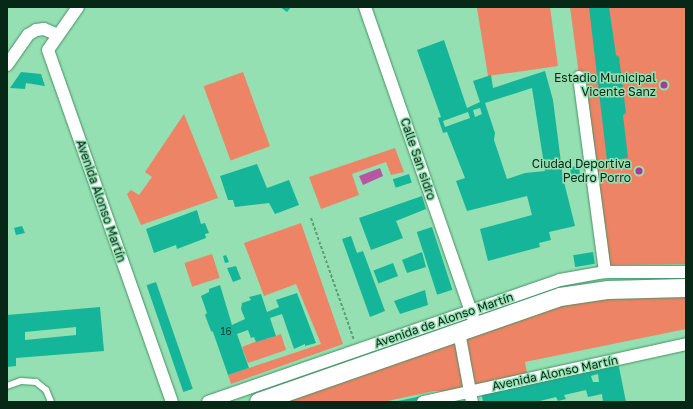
<!DOCTYPE html>
<meta charset="utf-8">
<style>
body{margin:0}
#map{position:relative;width:693px;height:409px;overflow:hidden;background:#95e0b2;font-family:"Golos Text",sans-serif}
div>[style]{position:absolute}
.green>*{inset:0;background:#ed8465;transform-origin:0 0}
.water>*{inset:0;background:#b856a2}
.building>*{inset:0;background:#15b59a;transform-origin:0 0}
.path>*{height:2px;margin-top:-1px;transform-origin:0;background:repeating-linear-gradient(90deg,#609b78 0 3px,transparent 0 5px)}
.roads{filter:drop-shadow(0 0 1px #469066) drop-shadow(0 0 1px #469066)}
.service>*{height:6px;margin:-3px;padding:0 3px;transform-origin:3px;border-radius:3px;background:#fff}
.minor>*{height:12px;margin:-6px;padding:0 6px;transform-origin:6px;border-radius:6px;background:#fff}
.secondary>*{height:18px;margin:-9px;padding:0 9px;transform-origin:9px;border-radius:9px;background:#fff}
.dots>*{width:11px;height:11px;translate:-50% -50%;box-sizing:border-box;border:2px solid #95e0b2;border-radius:50%}
span{translate:-50% -50%;white-space:nowrap;text-align:center;line-height:1.15;-webkit-text-stroke:3px #95e0b2;paint-order:stroke}
.number-label{font-size:10px;color:#0a4a38}
.number-label span{-webkit-text-stroke-width:0}
.poi-label{font-size:12px;color:#072717}
.right{translate:-100% -50%;text-align:right}
.street-label{font-size:12px;color:#072717}
.frame{position:absolute;inset:0;border:8px solid #072717;pointer-events:none}
</style>
<div id="map">
<div class="green">
<div style="clip-path:polygon(550px 7px,558px 66px,488px 76px,477px 8px)"></div>
<div style="clip-path:polygon(570px 7px,686px 7px,686px 264px,604px 265px)"></div>
<div style="left:243px;top:72px;width:79px;height:42px;rotate:70deg"></div>
<div style="clip-path:polygon(184px 114px,218px 198px,141px 225px,127px 194px,131px 190px,139px 195px,152px 177px,145px 172px)"></div>
<div style="clip-path:polygon(395px 148px,404px 172px,391px 175px,386px 162px,352px 174px,359px 195px,321px 209px,309px 177px)"></div>
<div style="clip-path:polygon(301px 223px,343px 344px,231px 384px,228px 375px,321px 344px,296px 284px,264px 296px,244px 243px)"></div>
<div style="left:212px;top:254px;width:25px;height:29px;rotate:72deg"></div>
<div style="clip-path:polygon(686px 288px,686px 329px,525px 362px,528px 379px,470px 391px,434px 391px,383px 402px,259px 402px,538px 304px)"></div>
<div style="clip-path:polygon(281px 334px,286px 350px,248px 363px,242px 347px,265px 338px,267px 339px)"></div>
</div>
<div class="water">
<div style="clip-path:polygon(380px 168px,383px 176px,363px 185px,359px 176px)"></div>
</div>
<div class="building">
<div style="clip-path:polygon(280px 7px,291px 7px,287px 12px)"></div>
<div style="clip-path:polygon(589px 7px,609px 7px,616px 55px,619px 57px,626px 113px,623px 115px,628px 158px,607px 161px)"></div>
<div style="clip-path:polygon(evenodd,444px 40px,467px 108px,480px 102px,473px 81px,491px 75px,493px 88px,545px 71px,553px 100px,563px 178px,575px 226px,549px 232px,551px 240px,539px 243px,540px 247px,488px 261px,480px 229px,532px 215px,527px 196px,467px 211px,456px 181px,465px 178px,447px 132px,443px 133px,438px 118px,441px 117px,417px 50px,444px 40px,532px 88px,545px 171px,525px 173px,507px 179px,494px 140px,495px 133px,485px 103px,532px 88px,444px 40px,480px 108px,482px 114px,475px 117px,473px 110px,480px 108px,444px 40px,468px 112px,470px 118px,445px 127px,443px 121px,468px 112px)"></div>
<div style="clip-path:polygon(21px 72px,41px 74px,45px 86px,26px 83px,25px 89px,10px 88px)"></div>
<div style="clip-path:polygon(257px 164px,267px 188px,289px 180px,299px 205px,275px 214px,269px 203px,235px 207px,233px 200px,228px 200px,220px 176px)"></div>
<div style="left:579px;top:166px;width:8px;height:9px;rotate:83deg"></div>
<div style="left:409px;top:174px;width:9px;height:17px;rotate:72deg"></div>
<div style="clip-path:polygon(422px 196px,426px 209px,396px 221px,403px 238px,371px 250px,359px 218px)"></div>
<div style="clip-path:polygon(197px 210px,201px 224px,205px 223px,209px 233px,205px 234px,206px 238px,177px 249px,176px 245px,154px 253px,146px 229px)"></div>
<div style="clip-path:polygon(22px 226px,25px 233px,16px 235px,14px 228px)"></div>
<div style="left:432px;top:227px;width:66px;height:16px;rotate:72deg"></div>
<div style="clip-path:polygon(351px 236px,357px 253px,363px 251px,385px 311px,370px 317px,342px 239px)"></div>
<div style="clip-path:polygon(422px 252px,426px 267px,407px 273px,402px 260px)"></div>
<div style="left:593px;top:252px;width:12px;height:20px;rotate:81deg"></div>
<div style="clip-path:polygon(226px 255px,229px 262px,225px 263px,223px 256px)"></div>
<div style="left:393px;top:263px;width:14px;height:21px;rotate:69deg"></div>
<div style="clip-path:polygon(236px 266px,241px 279px,233px 282px,227px 268px)"></div>
<div style="left:156px;top:282px;width:113px;height:10px;rotate:71deg"></div>
<div style="clip-path:polygon(220px 285px,232px 325px,245px 319px,241px 309px,242px 303px,251px 300px,249px 297px,261px 294px,267px 312px,279px 307px,276px 300px,297px 293px,316px 343px,305px 346px,305px 344px,294px 349px,282px 314px,270px 318px,276px 336px,256px 342px,254px 337px,251px 338px,248px 330px,237px 334px,249px 368px,228px 375px,213px 332px,211px 331px,205px 315px,207px 313px,201px 296px,209px 292px,209px 289px)"></div>
<div style="clip-path:polygon(425px 290px,428px 305px,400px 314px,394px 301px)"></div>
<div style="clip-path:polygon(evenodd,100px 307px,104px 351px,16px 358px,16px 366px,7px 367px,7px 315px,100px 307px,76px 327px,76px 335px,25px 340px,25px 332px,76px 327px)"></div>
<div style="clip-path:polygon(evenodd,618px 362px,626px 402px,603px 402px,602px 394px,588px 397px,586px 390px,564px 395px,566px 399px,558px 401px,556px 397px,536px 402px,483px 402px,481px 391px,618px 362px,598px 374px,599px 382px,593px 382px,591px 376px,598px 374px)"></div>
<div style="clip-path:polygon(436px 393px,438px 402px,398px 402px,398px 401px)"></div>
</div>
<div class="path">
<div style="left:311px;top:218px;width:129px;rotate:70.6deg"></div>
</div>
<div class="roads">
<div class="service">
<div style="left:7px;top:386px;width:15px;rotate:-20deg"></div>
<div style="left:21px;top:381px;width:15px;rotate:4deg"></div>
<div style="left:36px;top:382px;width:13px;rotate:39deg"></div>
<div style="left:46px;top:390px;width:13px;rotate:67deg"></div>
</div>
<div class="minor">
<div style="left:78px;top:7px;width:52px;rotate:124.9deg"></div>
<div style="left:48px;top:50px;width:373px;rotate:70.6deg"></div>
<div style="left:365px;top:7px;width:329px;rotate:70.8deg"></div>
<div style="left:7px;top:65px;width:37px;rotate:-55deg"></div>
<div style="left:28px;top:35px;width:9px;rotate:-32deg"></div>
<div style="left:36px;top:30px;width:8px;rotate:-7deg"></div>
<div style="left:44px;top:29px;width:15px;rotate:23deg"></div>
<div style="left:579px;top:77px;width:197px;rotate:82.4deg"></div>
<div style="left:459px;top:332px;width:71px;rotate:79.5deg"></div>
<div style="left:208px;top:402px;width:373px;rotate:-19.1deg"></div>
<div style="left:560px;top:280px;width:46px;rotate:-10.1deg"></div>
<div style="left:605px;top:272px;width:81px"></div>
<div style="left:423px;top:402px;width:269px;rotate:-12.4deg"></div>
</div>
<div class="secondary">
<div style="left:259px;top:402px;width:319px;rotate:-19.2deg"></div>
<div style="left:560px;top:297px;width:49px;rotate:-8.3deg"></div>
<div style="left:608px;top:290px;width:78px;rotate:-1.5deg"></div>
</div>
</div>
<div class="dots">
<div style="left:664px;top:85px;background:#ac3994"></div>
<div style="left:639px;top:171px;background:#ac3994"></div>
</div>
<div class="number-label">
<span style="left:226px;top:332px">16</span>
</div>
<div class="poi-label">
<span class="right" style="left:656px;top:85px">Estadio Municipal<br>Vicente Sanz</span>
<span class="right" style="left:631px;top:171px">Ciudad Deportiva<br>Pedro Porro</span>
</div>
<div class="street-label">
<span style="left:418px;top:159px;rotate:71deg">Calle San sidro</span>
<span style="left:101px;top:201px;rotate:71deg">Avenida Alonso Martín</span>
<span style="left:444px;top:320px;rotate:-19deg">Avenida de Alonso Martín</span>
<span style="left:555px;top:373px;rotate:-12deg">Avenida Alonso Martín</span>
</div>
<div class="frame"></div>
</div>
